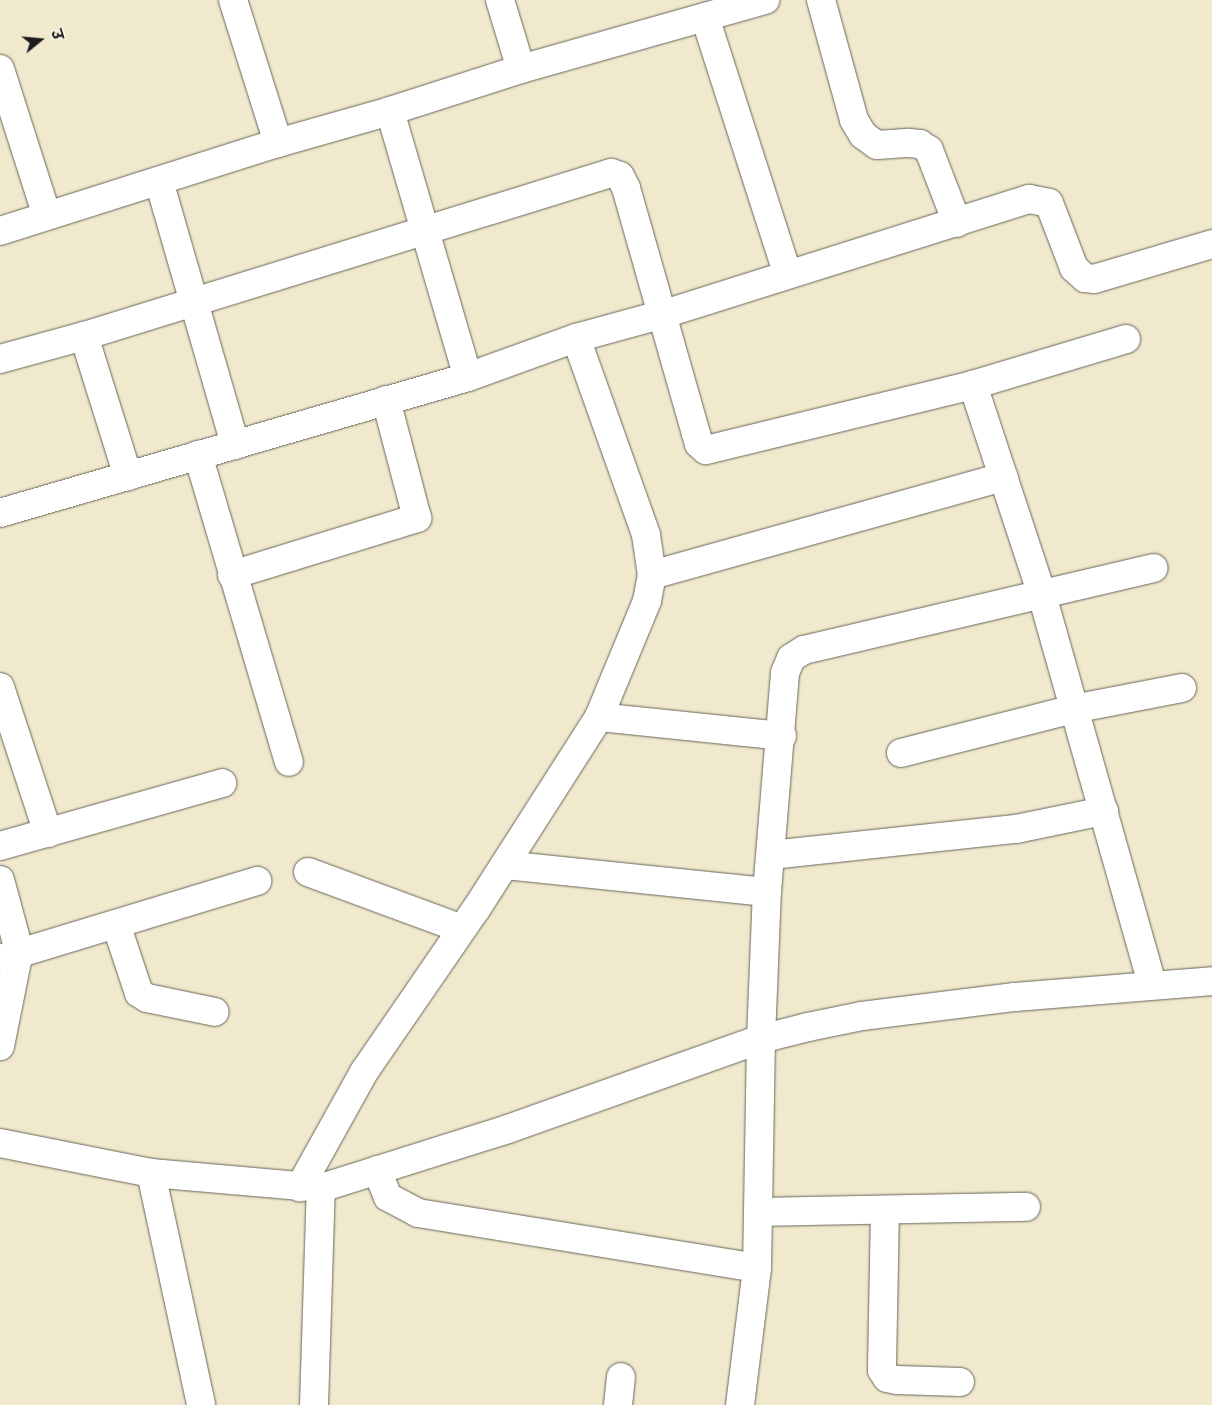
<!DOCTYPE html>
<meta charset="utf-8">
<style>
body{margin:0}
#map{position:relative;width:1212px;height:1405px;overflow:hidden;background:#f1e9cd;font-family:"Gochi Hand","Playpen Sans Deva",sans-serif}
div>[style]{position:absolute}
.roads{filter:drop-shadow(0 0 1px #67645a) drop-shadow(0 0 1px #67645a)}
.minor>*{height:28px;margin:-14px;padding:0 14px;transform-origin:14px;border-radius:14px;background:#fff}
span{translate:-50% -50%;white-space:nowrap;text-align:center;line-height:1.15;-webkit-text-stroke:4px #fcf5e5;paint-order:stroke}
.north{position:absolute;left:15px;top:15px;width:50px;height:50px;-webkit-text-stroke:4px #fcf5e5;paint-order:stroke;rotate:73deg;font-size:14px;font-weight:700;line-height:20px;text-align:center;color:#1c1c1c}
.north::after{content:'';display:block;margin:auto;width:18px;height:22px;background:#1c1c1c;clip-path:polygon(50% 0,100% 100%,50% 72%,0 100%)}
</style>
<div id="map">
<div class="roads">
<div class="minor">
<div style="left:233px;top:0;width:150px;rotate:72.5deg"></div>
<div style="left:278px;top:143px;width:116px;rotate:-15.9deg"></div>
<div style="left:390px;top:111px;width:277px;rotate:73.7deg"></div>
<div style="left:500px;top:0;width:72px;rotate:73.1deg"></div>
<div style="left:821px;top:0;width:124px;rotate:74.6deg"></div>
<div style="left:854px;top:120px;width:17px;rotate:59deg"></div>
<div style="left:863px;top:135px;width:17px;rotate:36deg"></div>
<div style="left:877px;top:145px;width:32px;rotate:-4deg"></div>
<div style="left:909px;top:143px;width:11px;rotate:5deg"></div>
<div style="left:920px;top:144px;width:11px;rotate:34deg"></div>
<div style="left:929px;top:150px;width:78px;rotate:69deg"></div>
<div style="left:705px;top:17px;width:269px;rotate:72.2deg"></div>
<div style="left:0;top:69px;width:154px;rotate:72.3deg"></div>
<div style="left:390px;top:111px;width:138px;rotate:-17.8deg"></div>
<div style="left:521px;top:69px;width:254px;rotate:-15.8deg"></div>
<div style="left:159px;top:181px;width:275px;rotate:73.9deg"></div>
<div style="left:0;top:231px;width:292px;rotate:-17.6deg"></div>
<div style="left:84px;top:336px;width:552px;rotate:-17.19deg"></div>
<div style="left:611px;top:173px;width:9px;rotate:18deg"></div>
<div style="left:620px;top:176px;width:13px;rotate:63deg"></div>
<div style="left:626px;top:188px;width:256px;rotate:74.1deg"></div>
<div style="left:696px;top:434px;width:10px;rotate:73deg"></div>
<div style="left:699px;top:444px;width:9px;rotate:41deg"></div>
<div style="left:706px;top:450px;width:275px;rotate:-13.7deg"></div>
<div style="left:576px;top:338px;width:91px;rotate:-15.3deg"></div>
<div style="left:664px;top:314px;width:383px;rotate:-17.5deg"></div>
<div style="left:1029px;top:199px;width:20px;rotate:11deg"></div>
<div style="left:1049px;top:203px;width:70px;rotate:69deg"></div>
<div style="left:1074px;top:268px;width:15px;rotate:42deg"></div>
<div style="left:1085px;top:278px;width:9px;rotate:6deg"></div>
<div style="left:1094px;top:279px;width:123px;rotate:-16.5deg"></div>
<div style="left:1126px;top:339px;width:160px;rotate:163.3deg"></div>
<div style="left:973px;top:385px;width:221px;rotate:71.8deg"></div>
<div style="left:1042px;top:595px;width:404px;rotate:74.2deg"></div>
<div style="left:0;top:359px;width:87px;rotate:-15.3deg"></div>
<div style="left:84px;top:336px;width:147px;rotate:72.6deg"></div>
<div style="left:198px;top:455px;width:320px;rotate:73.5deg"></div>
<div style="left:0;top:513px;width:487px;rotate:-16.2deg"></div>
<div style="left:468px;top:377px;width:115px;rotate:-19.9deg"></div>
<div style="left:576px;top:338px;width:209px;rotate:70.4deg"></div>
<div style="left:646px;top:535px;width:40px;rotate:81.5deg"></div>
<div style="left:652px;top:575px;width:26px;rotate:101deg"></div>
<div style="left:647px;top:601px;width:126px;rotate:112.5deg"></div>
<div style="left:599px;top:717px;width:228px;rotate:122.6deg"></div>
<div style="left:476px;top:909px;width:198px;rotate:124.5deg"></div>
<div style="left:364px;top:1072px;width:132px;rotate:119.1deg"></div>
<div style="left:232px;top:575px;width:194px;rotate:-17.1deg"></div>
<div style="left:417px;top:518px;width:122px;rotate:-104.7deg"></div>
<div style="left:652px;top:575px;width:365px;rotate:-15.6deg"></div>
<div style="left:0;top:687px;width:154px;rotate:71.8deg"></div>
<div style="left:599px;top:717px;width:184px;rotate:5.9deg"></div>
<div style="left:901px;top:753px;width:178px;rotate:-14.3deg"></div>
<div style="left:1073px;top:709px;width:111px;rotate:-10.9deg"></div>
<div style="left:0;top:846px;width:231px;rotate:-15.8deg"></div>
<div style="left:771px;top:855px;width:246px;rotate:-6.1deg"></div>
<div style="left:1016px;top:829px;width:90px;rotate:-11.6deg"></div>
<div style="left:505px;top:865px;width:263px;rotate:5.9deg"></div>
<div style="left:308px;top:872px;width:164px;rotate:20.3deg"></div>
<div style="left:0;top:880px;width:65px;rotate:74.9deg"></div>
<div style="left:17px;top:943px;width:18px;rotate:90deg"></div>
<div style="left:17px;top:961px;width:87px;rotate:101.3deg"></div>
<div style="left:116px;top:924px;width:73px;rotate:71.6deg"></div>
<div style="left:139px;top:993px;width:9px;rotate:32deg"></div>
<div style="left:147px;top:998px;width:69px;rotate:11.6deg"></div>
<div style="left:0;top:959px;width:269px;rotate:-16.9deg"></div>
<div style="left:0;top:1143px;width:154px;rotate:11.2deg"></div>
<div style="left:151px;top:1173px;width:171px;rotate:5deg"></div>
<div style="left:321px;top:1188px;width:196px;rotate:-17.5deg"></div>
<div style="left:508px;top:1129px;width:269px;rotate:-19.6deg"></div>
<div style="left:761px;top:1039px;width:49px;rotate:-14.3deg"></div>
<div style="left:808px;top:1027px;width:55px;rotate:-11.5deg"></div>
<div style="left:862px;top:1016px;width:154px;rotate:-7.1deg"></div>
<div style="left:1015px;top:997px;width:198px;rotate:-4.6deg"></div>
<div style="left:377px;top:1170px;width:29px;rotate:68deg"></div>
<div style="left:388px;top:1197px;width:34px;rotate:28deg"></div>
<div style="left:418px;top:1213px;width:343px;rotate:9.2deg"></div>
<div style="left:151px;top:1173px;width:237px;rotate:77.8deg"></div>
<div style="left:885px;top:1210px;width:160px;rotate:91.1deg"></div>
<div style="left:882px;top:1370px;width:9px;rotate:58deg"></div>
<div style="left:887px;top:1378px;width:10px;rotate:11deg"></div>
<div style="left:897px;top:1380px;width:63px;rotate:1.8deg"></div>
<div style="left:758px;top:1212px;width:268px;rotate:-1.1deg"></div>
<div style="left:314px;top:1405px;width:217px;rotate:-88.2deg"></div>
<div style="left:618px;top:1405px;width:28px;rotate:-84deg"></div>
<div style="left:740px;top:1405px;width:138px;rotate:-82.9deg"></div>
<div style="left:757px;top:1268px;width:229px;rotate:-89deg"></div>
<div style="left:761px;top:1039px;width:147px;rotate:-87.7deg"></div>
<div style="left:767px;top:892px;width:220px;rotate:-85.3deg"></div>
<div style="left:785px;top:673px;width:16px;rotate:-68deg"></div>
<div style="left:791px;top:658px;width:15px;rotate:-32deg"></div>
<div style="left:804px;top:650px;width:359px;rotate:-13.2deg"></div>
</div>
</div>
<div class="north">उ</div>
</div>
